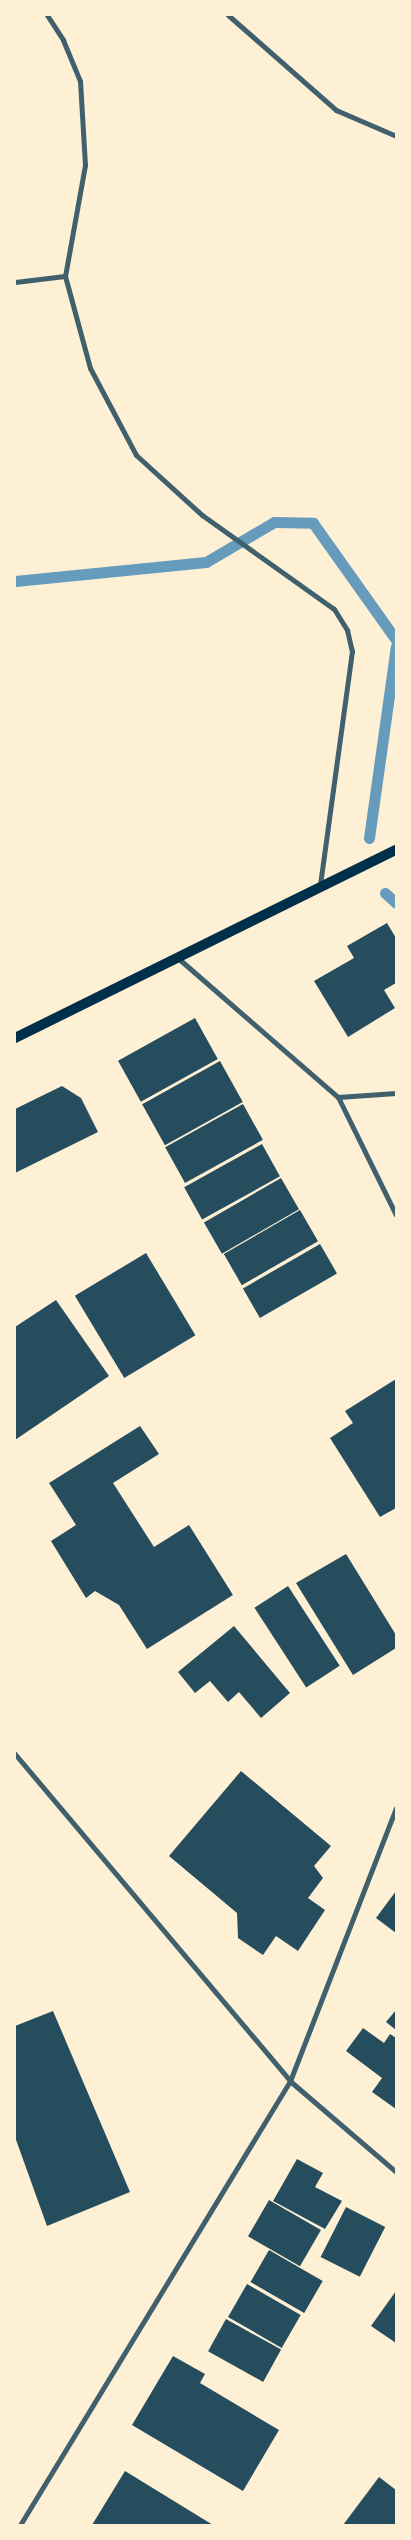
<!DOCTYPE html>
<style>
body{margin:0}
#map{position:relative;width:411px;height:2540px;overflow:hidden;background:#fdf0d5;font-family:Overpass,sans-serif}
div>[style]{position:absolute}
.stream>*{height:11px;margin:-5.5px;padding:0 5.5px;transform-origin:5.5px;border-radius:5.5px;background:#669bbc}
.building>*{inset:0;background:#264d5e;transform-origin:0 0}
.minor>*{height:5px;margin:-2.5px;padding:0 2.5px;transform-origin:2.5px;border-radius:2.5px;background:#3f606c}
.secondary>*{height:10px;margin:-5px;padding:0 5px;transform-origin:5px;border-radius:5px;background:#003049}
span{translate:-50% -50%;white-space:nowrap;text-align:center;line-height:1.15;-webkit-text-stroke:5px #fdf0d5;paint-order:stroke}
.frame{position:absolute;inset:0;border:16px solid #fdf0d5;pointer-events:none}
</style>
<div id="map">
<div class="stream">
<div style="left:15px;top:581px;width:192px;rotate:-5.7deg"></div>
<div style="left:206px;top:562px;width:79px;rotate:-30.5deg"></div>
<div style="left:274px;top:522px;width:39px;rotate:1deg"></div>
<div style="left:313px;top:523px;width:143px;rotate:54.6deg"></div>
<div style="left:369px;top:838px;width:193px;rotate:-82deg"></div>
<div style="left:385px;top:893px;width:15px;rotate:42deg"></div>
</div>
<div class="building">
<div style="clip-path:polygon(387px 923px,396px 938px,396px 983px,384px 990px,395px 1008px,348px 1037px,314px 981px,354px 958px,347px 946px)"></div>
<div style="left:195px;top:1018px;width:47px;height:88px;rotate:61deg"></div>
<div style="left:220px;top:1061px;width:47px;height:89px;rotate:61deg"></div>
<div style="clip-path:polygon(62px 1086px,81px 1098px,98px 1132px,15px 1173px,15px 1109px)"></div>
<div style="left:243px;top:1104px;width:41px;height:89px;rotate:61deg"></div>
<div style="left:262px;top:1144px;width:37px;height:89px;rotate:61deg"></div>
<div style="left:281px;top:1178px;width:36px;height:89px;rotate:60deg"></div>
<div style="left:300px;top:1210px;width:36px;height:88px;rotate:60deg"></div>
<div style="left:320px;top:1244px;width:34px;height:89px;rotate:60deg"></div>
<div style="left:146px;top:1253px;width:96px;height:83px;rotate:59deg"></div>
<div style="clip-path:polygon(56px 1300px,109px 1376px,15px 1440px,15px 1327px)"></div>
<div style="clip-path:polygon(396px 1379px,396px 1508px,380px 1517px,330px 1438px,353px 1423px,345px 1411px)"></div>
<div style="clip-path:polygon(140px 1426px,159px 1454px,113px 1483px,154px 1547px,189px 1525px,233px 1595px,147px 1649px,119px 1605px,95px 1591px,86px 1598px,51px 1541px,76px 1525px,49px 1483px)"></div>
<div style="clip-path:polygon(346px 1554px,396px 1635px,396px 1648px,353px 1675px,296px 1583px)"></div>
<div style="left:288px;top:1586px;width:95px;height:40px;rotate:57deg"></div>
<div style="clip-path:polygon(234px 1626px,290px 1693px,261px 1718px,239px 1692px,228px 1702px,210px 1681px,195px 1693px,178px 1672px)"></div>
<div style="clip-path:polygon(241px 1771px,331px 1846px,314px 1866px,323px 1878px,308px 1898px,325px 1910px,298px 1951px,276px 1936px,263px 1955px,238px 1938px,237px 1913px,169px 1856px)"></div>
<div style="clip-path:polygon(396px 1891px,396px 1933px,376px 1918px)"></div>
<div style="clip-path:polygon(396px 2010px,396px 2030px,386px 2022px)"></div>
<div style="clip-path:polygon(53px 2011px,130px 2192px,47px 2226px,15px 2137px,15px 2026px)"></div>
<div style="clip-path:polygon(363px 2028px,384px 2043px,390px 2034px,396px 2038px,396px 2109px,372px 2092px,382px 2078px,346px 2051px)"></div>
<div style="clip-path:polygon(297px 2159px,323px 2173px,315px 2187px,342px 2201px,325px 2229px,273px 2201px)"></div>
<div style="left:269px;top:2200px;width:60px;height:42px;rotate:30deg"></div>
<div style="left:346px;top:2207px;width:44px;height:56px;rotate:27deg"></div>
<div style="left:269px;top:2250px;width:62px;height:37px;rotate:30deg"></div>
<div style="left:247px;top:2284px;width:62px;height:38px;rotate:30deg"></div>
<div style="clip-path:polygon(396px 2291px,396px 2343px,371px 2326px)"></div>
<div style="left:226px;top:2319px;width:63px;height:37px;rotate:29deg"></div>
<div style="clip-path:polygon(173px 2356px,205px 2374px,200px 2383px,279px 2430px,243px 2491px,132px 2425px)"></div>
<div style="clip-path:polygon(125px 2471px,213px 2525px,92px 2525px)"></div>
<div style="clip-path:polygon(379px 2477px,396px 2490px,396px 2525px,343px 2525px)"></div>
</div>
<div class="minor">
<div style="left:47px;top:15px;width:30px;rotate:57deg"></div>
<div style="left:63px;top:40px;width:44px;rotate:67.5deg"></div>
<div style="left:80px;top:81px;width:84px;rotate:86.6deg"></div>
<div style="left:85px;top:165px;width:113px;rotate:100.2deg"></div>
<div style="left:228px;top:15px;width:144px;rotate:41.3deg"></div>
<div style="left:336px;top:110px;width:65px;rotate:23.4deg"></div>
<div style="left:15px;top:282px;width:50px;rotate:-6.8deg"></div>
<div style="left:65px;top:276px;width:95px;rotate:74.8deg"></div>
<div style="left:90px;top:368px;width:98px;rotate:62.1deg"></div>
<div style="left:136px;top:455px;width:89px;rotate:42.3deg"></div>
<div style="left:202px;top:515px;width:162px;rotate:35.5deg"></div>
<div style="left:334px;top:609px;width:25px;rotate:58deg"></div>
<div style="left:347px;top:630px;width:22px;rotate:77deg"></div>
<div style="left:352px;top:651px;width:237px;rotate:97.8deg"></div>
<div style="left:179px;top:959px;width:211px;rotate:41deg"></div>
<div style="left:338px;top:1097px;width:131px;rotate:63.8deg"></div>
<div style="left:338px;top:1097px;width:58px;rotate:-3.9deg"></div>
<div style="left:15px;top:1754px;width:427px;rotate:49.9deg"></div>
<div style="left:290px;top:2081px;width:140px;rotate:40.6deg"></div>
<div style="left:20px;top:2525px;width:520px;rotate:-58.7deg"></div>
<div style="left:290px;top:2081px;width:293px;rotate:-68.8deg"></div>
</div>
<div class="secondary">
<div style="left:15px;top:1038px;width:425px;rotate:-26.3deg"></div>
</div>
<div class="frame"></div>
</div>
